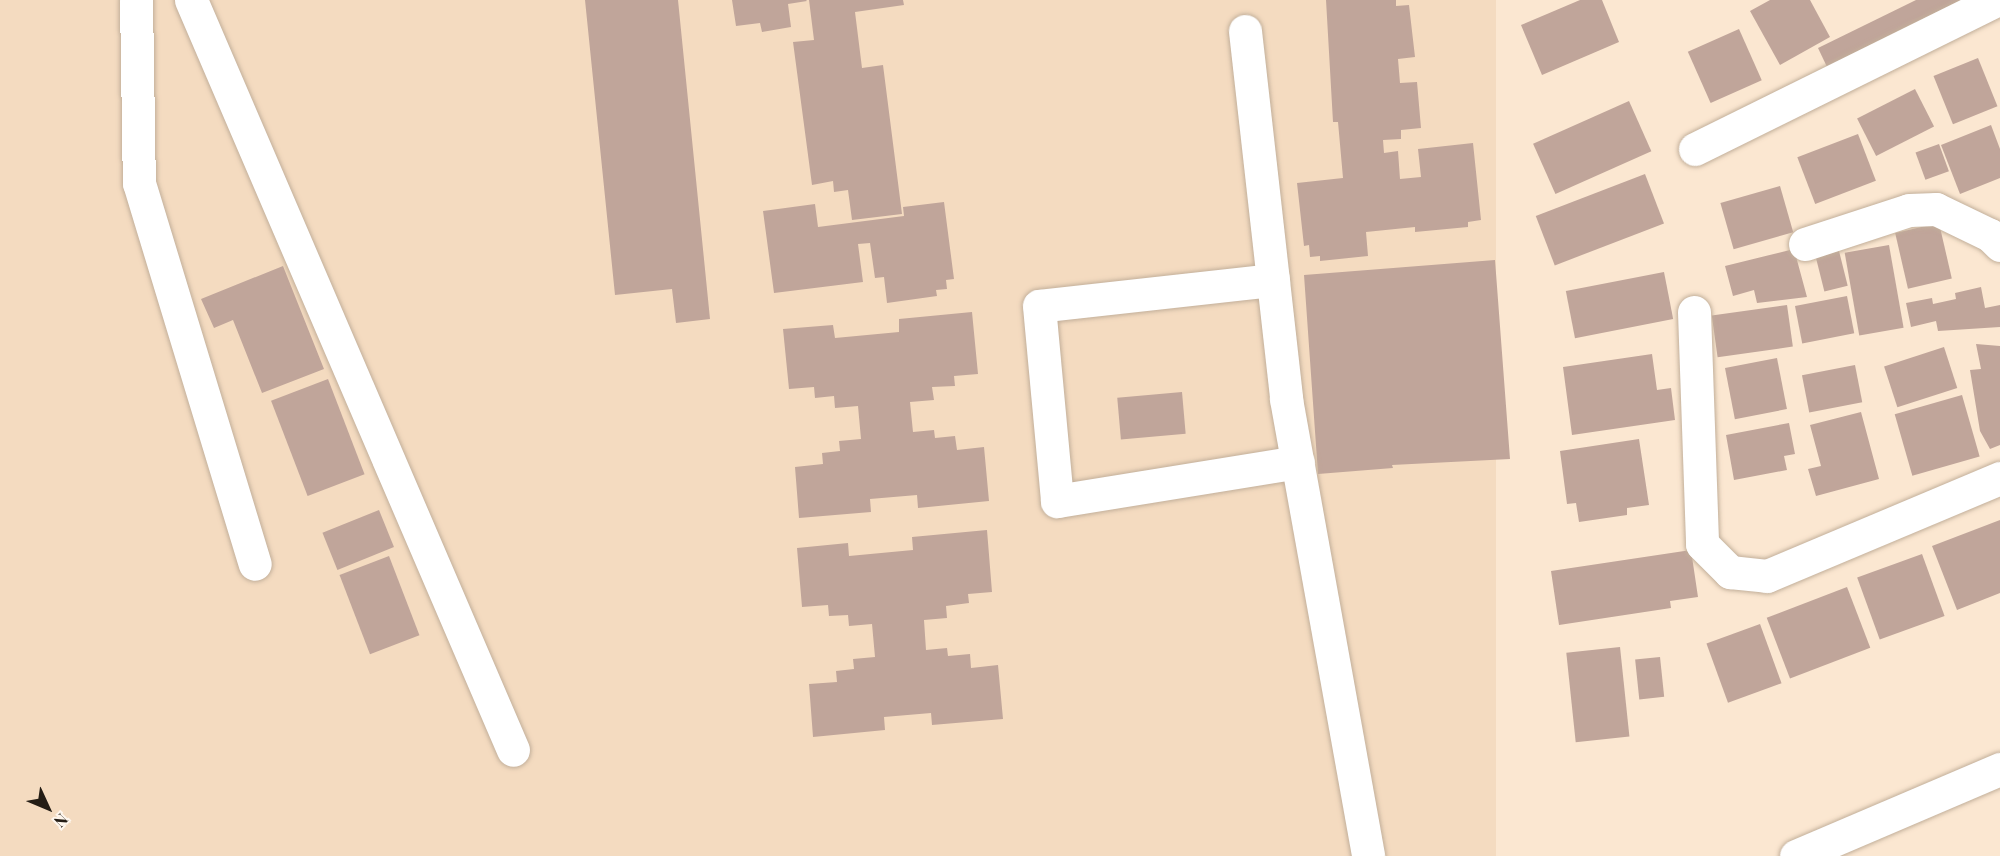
<!DOCTYPE html>
<style>
body{margin:0}
#map{position:relative;width:2000px;height:856px;overflow:hidden;background:#fbe7d1;font-family:"Playfair Display",serif}
div>[style]{position:absolute}
.built>*{inset:0;background:#f4dbc0;transform-origin:0 0}
.building>*{inset:0;background:#c0a59a;transform-origin:0 0}
.roads{filter:drop-shadow(0 0 2px #c2af9a) drop-shadow(0 0 2px #c2af9a)}
.street>*{height:33px;margin:-16.5px;padding:0 16.5px;transform-origin:16.5px;border-radius:16.5px;background:#fff}
span{translate:-50% -50%;white-space:nowrap;text-align:center;line-height:1.15;-webkit-text-stroke:4.5px #fef6ed;paint-order:stroke}
.north{position:absolute;left:18px;top:778px;width:60px;height:60px;-webkit-text-stroke:4px #fef6ed;paint-order:stroke;rotate:134deg;font-size:16px;font-weight:700;line-height:24px;text-align:center;color:#241d15}
.north::after{content:'';display:block;margin:auto;width:21px;height:27px;background:#241d15;clip-path:polygon(50% 0,100% 100%,50% 72%,0 100%)}
</style>
<div id="map">
<div class="built">
<div style="left:0;top:0;width:1496px;height:856px"></div>
</div>
<div class="building">
<div style="clip-path:polygon(585px 0,678px 0,710px 319px,676px 323px,672px 289px,615px 295px)"></div>
<div style="clip-path:polygon(732px 0,806px 0,807px 1px,788px 4px,791px 27px,762px 32px,760px 23px,736px 26px)"></div>
<div style="clip-path:polygon(809px 0,903px 0,904px 5px,855px 12px,862px 68px,883px 65px,902px 214px,852px 220px,848px 190px,834px 192px,833px 181px,812px 185px,793px 42px,814px 40px)"></div>
<div style="clip-path:polygon(1326px 0,1396px 0,1396px 6px,1409px 5px,1415px 57px,1398px 59px,1400px 83px,1417px 82px,1421px 128px,1401px 130px,1401px 139px,1383px 140px,1384px 153px,1398px 151px,1400px 179px,1421px 177px,1418px 149px,1473px 143px,1481px 220px,1468px 222px,1468px 227px,1415px 232px,1415px 227px,1366px 232px,1368px 256px,1320px 261px,1320px 256px,1310px 257px,1309px 245px,1304px 246px,1297px 183px,1343px 178px,1338px 122px,1333px 122px)"></div>
<div style="clip-path:polygon(1580px 0,1602px 0,1619px 42px,1542px 75px,1521px 25px)"></div>
<div style="clip-path:polygon(1770px 0,1810px 0,1830px 37px,1780px 65px,1750px 11px)"></div>
<div style="clip-path:polygon(1916px 0,1968px 0,1828px 69px,1818px 48px)"></div>
<div style="left:1739px;top:29px;width:56px;height:56px;rotate:66deg"></div>
<div style="left:1978px;top:58px;width:52px;height:48px;rotate:68deg"></div>
<div style="left:1915px;top:89px;width:42px;height:65px;rotate:63deg"></div>
<div style="left:1629px;top:101px;width:55px;height:105px;rotate:66deg"></div>
<div style="clip-path:polygon(1991px 125px,2000px 149px,2000px 178px,1960px 194px,1941px 145px)"></div>
<div style="left:1858px;top:134px;width:50px;height:65px;rotate:69deg"></div>
<div style="left:1939px;top:144px;width:29px;height:25px;rotate:70deg"></div>
<div style="left:1645px;top:174px;width:53px;height:117px;rotate:69deg"></div>
<div style="left:1780px;top:186px;width:48px;height:62px;rotate:74deg"></div>
<div style="clip-path:polygon(944px 202px,954px 279px,946px 280px,947px 289px,936px 290px,937px 296px,887px 303px,884px 277px,875px 278px,870px 243px,858px 244px,863px 282px,774px 293px,763px 211px,815px 204px,818px 227px,904px 216px,903px 207px)"></div>
<div style="left:1939px;top:223px;width:57px;height:45px;rotate:77deg"></div>
<div style="left:1889px;top:245px;width:84px;height:45px;rotate:80deg"></div>
<div style="left:1838px;top:247px;width:40px;height:24px;rotate:76deg"></div>
<div style="clip-path:polygon(1794px 249px,1807px 297px,1757px 303px,1754px 290px,1733px 296px,1725px 266px)"></div>
<div style="clip-path:polygon(1495px 260px,1510px 459px,1392px 465px,1393px 468px,1318px 474px,1304px 275px)"></div>
<div style="clip-path:polygon(283px 266px,324px 369px,262px 393px,233px 320px,214px 328px,201px 299px)"></div>
<div style="left:1664px;top:272px;width:48px;height:100px;rotate:79deg"></div>
<div style="clip-path:polygon(1981px 287px,1985px 308px,2000px 305px,2000px 327px,1938px 331px,1936px 321px,1911px 327px,1906px 303px,1932px 298px,1933px 304px,1956px 299px,1955px 293px)"></div>
<div style="left:1847px;top:296px;width:38px;height:53px;rotate:79deg"></div>
<div style="left:1787px;top:305px;width:42px;height:76px;rotate:82deg"></div>
<div style="clip-path:polygon(972px 312px,978px 374px,954px 376px,955px 386px,932px 387px,934px 400px,910px 402px,913px 432px,934px 430px,935px 438px,955px 436px,957px 450px,984px 447px,989px 501px,918px 508px,917px 495px,870px 499px,871px 512px,799px 518px,795px 467px,823px 464px,822px 453px,840px 451px,839px 441px,861px 439px,858px 406px,835px 408px,834px 396px,815px 398px,814px 387px,789px 389px,783px 329px,833px 325px,835px 338px,899px 332px,899px 319px)"></div>
<div style="clip-path:polygon(1976px 344px,2000px 346px,2000px 445px,1990px 449px,1980px 431px,1970px 370px,1981px 369px)"></div>
<div style="left:1944px;top:347px;width:43px;height:63px;rotate:72deg"></div>
<div style="clip-path:polygon(1652px 354px,1657px 390px,1671px 388px,1675px 420px,1572px 435px,1563px 367px)"></div>
<div style="left:1777px;top:358px;width:52px;height:53px;rotate:79deg"></div>
<div style="left:1855px;top:365px;width:38px;height:54px;rotate:79deg"></div>
<div style="left:328px;top:379px;width:102px;height:61px;rotate:69deg"></div>
<div style="left:1182px;top:392px;width:42px;height:65px;rotate:85deg"></div>
<div style="left:1962px;top:395px;width:64px;height:70px;rotate:74deg"></div>
<div style="clip-path:polygon(1861px 412px,1879px 479px,1816px 496px,1808px 469px,1821px 466px,1810px 425px)"></div>
<div style="clip-path:polygon(1789px 423px,1795px 454px,1784px 456px,1787px 470px,1734px 480px,1726px 435px)"></div>
<div style="clip-path:polygon(1639px 439px,1649px 505px,1627px 508px,1627px 515px,1579px 522px,1576px 503px,1567px 504px,1560px 451px)"></div>
<div style="left:379px;top:510px;width:40px;height:61px;rotate:68deg"></div>
<div style="clip-path:polygon(2000px 520px,2000px 593px,1957px 610px,1932px 546px)"></div>
<div style="clip-path:polygon(987px 530px,992px 592px,968px 594px,969px 603px,946px 606px,947px 618px,924px 620px,926px 650px,947px 648px,948px 656px,970px 654px,971px 668px,998px 665px,1003px 719px,932px 725px,931px 713px,884px 717px,885px 730px,813px 737px,809px 684px,837px 682px,836px 671px,854px 669px,853px 659px,875px 657px,872px 624px,849px 626px,848px 615px,829px 616px,828px 605px,802px 607px,797px 548px,848px 543px,849px 556px,913px 550px,912px 537px)"></div>
<div style="clip-path:polygon(1691px 550px,1698px 597px,1670px 601px,1671px 608px,1559px 625px,1551px 571px)"></div>
<div style="left:1922px;top:554px;width:66px;height:69px;rotate:70deg"></div>
<div style="left:389px;top:556px;width:85px;height:53px;rotate:69deg"></div>
<div style="left:1847px;top:587px;width:65px;height:86px;rotate:69deg"></div>
<div style="left:1760px;top:624px;width:63px;height:57px;rotate:70deg"></div>
<div style="left:1620px;top:647px;width:90px;height:54px;rotate:84deg"></div>
<div style="left:1660px;top:657px;width:40px;height:25px;rotate:84deg"></div>
</div>
<div class="roads">
<div class="street">
<div style="left:136px;top:0;width:183px;rotate:89.1deg"></div>
<div style="left:139px;top:183px;width:398px;rotate:73.1deg"></div>
<div style="left:191px;top:0;width:816px;rotate:66.76deg"></div>
<div style="left:1245px;top:31px;width:370px;rotate:83.6deg"></div>
<div style="left:1286px;top:399px;width:464px;rotate:79.8deg"></div>
<div style="left:1695px;top:149px;width:336px;rotate:-26.3deg"></div>
<div style="left:1805px;top:244px;width:109px;rotate:-18.1deg"></div>
<div style="left:1909px;top:210px;width:27px;rotate:-2deg"></div>
<div style="left:1936px;top:209px;width:60px;rotate:25.7deg"></div>
<div style="left:1990px;top:235px;width:14px;rotate:45deg"></div>
<div style="left:1273px;top:280px;width:235px;rotate:173.7deg"></div>
<div style="left:1039px;top:306px;width:196px;rotate:84.7deg"></div>
<div style="left:1057px;top:501px;width:244px;rotate:-9.2deg"></div>
<div style="left:1694px;top:312px;width:232px;rotate:88deg"></div>
<div style="left:1702px;top:544px;width:40px;rotate:45deg"></div>
<div style="left:1730px;top:572px;width:37px;rotate:6deg"></div>
<div style="left:1767px;top:576px;width:253px;rotate:-22.8deg"></div>
<div style="left:1796px;top:856px;width:222px;rotate:-23.1deg"></div>
</div>
</div>
<div class="north">N</div>
</div>
